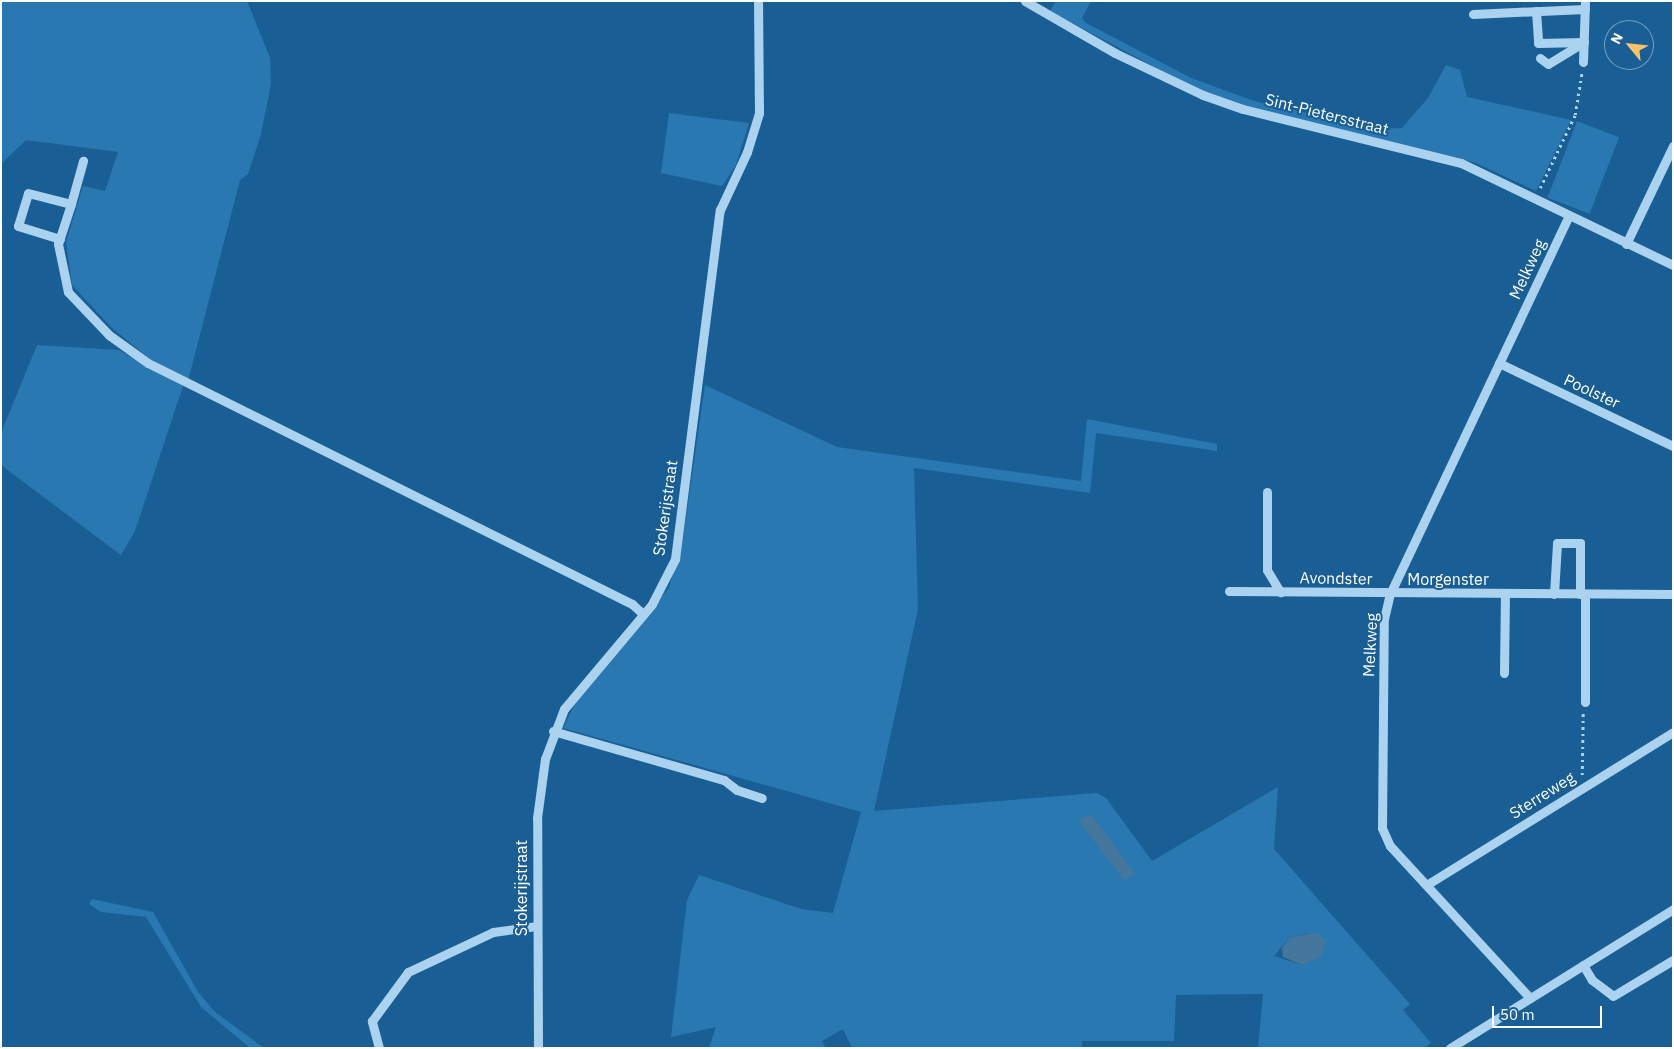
<!DOCTYPE html>
<style>
body{margin:0}
#map{position:relative;width:1674px;height:1049px;overflow:hidden;background:#195f95;font-family:"IBM Plex Sans",sans-serif}
div>[style]{position:absolute}
.green>*{inset:0;background:#2978b1;transform-origin:0 0}
.water>*{inset:0;background:#45779d}
.path>*{height:2.5px;margin-top:-1.25px;transform-origin:0;background:repeating-linear-gradient(90deg,#abd3f0 0 2.5px,transparent 0 6.5px)}
.minor>*{height:9px;margin:-4.5px;padding:0 4.5px;transform-origin:4.5px;border-radius:4.5px;background:#abd3f0}
span{translate:-50% -50%;white-space:nowrap;text-align:center;line-height:1.15;-webkit-text-stroke:4px #195f95;paint-order:stroke}
.street-label{font-size:16px;color:#fff}
.frame{position:absolute;inset:0;border:2px solid #fff;pointer-events:none}
.north{position:absolute;left:1604px;top:20px;width:50px;height:50px;box-sizing:border-box;background:#195f95;border:1px solid #759fbf;border-radius:50%;rotate:298deg;font-size:14px;font-weight:700;line-height:20px;text-align:center;color:#fff}
.north::after{content:'';display:block;margin:auto;width:18px;height:22px;background:#ffc16a;clip-path:polygon(50% 0,100% 100%,50% 72%,0 100%)}
.scale{position:absolute;left:1492px;top:1006px;width:110px;height:22px;box-sizing:border-box;border:2px solid #fff;border-top:0;padding-left:6px;font-size:15px;line-height:18px;white-space:nowrap;color:#fff;-webkit-text-stroke:4px #195f95;paint-order:stroke}
</style>
<div id="map">
<div class="green">
<div style="clip-path:polygon(1px 1px,247px 1px,270px 58px,271px 84px,261px 134px,248px 174px,240px 180px,188px 381px,149px 358px,112px 328px,72px 285px,66px 242px,83px 186px,105px 191px,118px 152px,26px 140px,1px 164px)"></div>
<div style="clip-path:polygon(1056px 1px,1091px 1px,1082px 18px,1086px 23px,1191px 78px,1254px 101px,1378px 129px,1402px 128px,1428px 98px,1446px 65px,1460px 70px,1467px 97px,1571px 120px,1536px 191px,1476px 163px,1253px 109px,1190px 86px,1050px 11px)"></div>
<div style="clip-path:polygon(669px 113px,749px 123px,736px 165px,722px 186px,661px 173px)"></div>
<div style="left:1577px;top:121px;width:45px;height:82px;rotate:21deg"></div>
<div style="clip-path:polygon(37px 345px,119px 350px,183px 386px,135px 531px,121px 555px,1px 465px,1px 433px)"></div>
<div style="clip-path:polygon(evenodd,705px 385px,837px 447px,1081px 481px,1087px 419px,1217px 444px,1217px 451px,1096px 433px,1090px 493px,914px 468px,918px 609px,874px 811px,1097px 793px,1106px 798px,1152px 861px,1278px 787px,1274px 849px,1410px 1004px,1403px 1010px,1431px 1043px,1424px 1048px,1258px 1048px,1263px 994px,1176px 995px,1174px 1041px,1082px 1041px,1082px 1048px,852px 1048px,843px 1029px,822px 1041px,826px 1048px,709px 1048px,716px 1027px,671px 1037px,687px 900px,699px 875px,801px 909px,833px 913px,861px 812px,563px 728px,583px 688px,669px 588px,683px 538px,705px 385px,1308px 934px,1321px 957px,1302px 965px,1274px 956px,1290px 937px,1308px 934px)"></div>
<div style="clip-path:polygon(92px 899px,153px 912px,198px 992px,215px 1012px,264px 1048px,250px 1048px,201px 1007px,146px 917px,101px 912px,89px 904px)"></div>
</div>
<div class="water">
<div style="clip-path:polygon(1092px 815px,1135px 874px,1124px 880px,1078px 820px)"></div>
<div style="clip-path:polygon(1317px 933px,1326px 940px,1321px 957px,1302px 965px,1283px 957px,1282px 948px,1290px 937px)"></div>
</div>
<div class="path">
<div style="left:1540px;top:188px;width:81px;rotate:-64.4deg"></div>
<div style="left:1575px;top:115px;width:44px;rotate:-80.8deg"></div>
<div style="left:1582px;top:775px;width:62px;rotate:-89.1deg"></div>
</div>
<div class="minor">
<div style="left:1025px;top:1px;width:104px;rotate:30deg"></div>
<div style="left:1115px;top:53px;width:98px;rotate:25.5deg"></div>
<div style="left:1203px;top:95px;width:42px;rotate:19.3deg"></div>
<div style="left:1243px;top:109px;width:225px;rotate:13.9deg"></div>
<div style="left:1461px;top:163px;width:235px;rotate:25.7deg"></div>
<div style="left:1536px;top:11px;width:32px;rotate:86deg"></div>
<div style="left:1538px;top:43px;width:46px;rotate:-1.2deg"></div>
<div style="left:1473px;top:14px;width:112px;rotate:-2.6deg"></div>
<div style="left:1540px;top:58px;width:10px;rotate:37deg"></div>
<div style="left:1548px;top:64px;width:42px;rotate:-31.4deg"></div>
<div style="left:1583px;top:62px;width:61px;rotate:-88.1deg"></div>
<div style="left:71px;top:204px;width:45px;rotate:-74.4deg"></div>
<div style="left:60px;top:239px;width:44px;rotate:-162.8deg"></div>
<div style="left:18px;top:226px;width:34px;rotate:-73deg"></div>
<div style="left:28px;top:193px;width:44px;rotate:14.3deg"></div>
<div style="left:71px;top:204px;width:42px;rotate:108deg"></div>
<div style="left:58px;top:244px;width:49px;rotate:78.2deg"></div>
<div style="left:68px;top:292px;width:59px;rotate:46.4deg"></div>
<div style="left:109px;top:335px;width:48px;rotate:35.7deg"></div>
<div style="left:148px;top:363px;width:541px;rotate:26.47deg"></div>
<div style="left:632px;top:604px;width:15px;rotate:42deg"></div>
<div style="left:1626px;top:244px;width:109px;rotate:-64.4deg"></div>
<div style="left:1499px;top:363px;width:193px;rotate:25.5deg"></div>
<div style="left:1267px;top:492px;width:78px;rotate:90deg"></div>
<div style="left:1267px;top:570px;width:26px;rotate:59deg"></div>
<div style="left:1229px;top:591px;width:444px;rotate:0.4deg"></div>
<div style="left:1554px;top:594px;width:51px;rotate:-86.6deg"></div>
<div style="left:1557px;top:543px;width:23px"></div>
<div style="left:1580px;top:543px;width:51px;rotate:90deg"></div>
<div style="left:1504px;top:673px;width:79px;rotate:-89.3deg"></div>
<div style="left:1585px;top:702px;width:108px;rotate:-90deg"></div>
<div style="left:553px;top:731px;width:178px;rotate:16deg"></div>
<div style="left:724px;top:780px;width:16px;rotate:38deg"></div>
<div style="left:737px;top:790px;width:26px;rotate:18deg"></div>
<div style="left:1428px;top:884px;width:288px;rotate:-31.8deg"></div>
<div style="left:1583px;top:965px;width:17px;rotate:59deg"></div>
<div style="left:1592px;top:980px;width:26px;rotate:37deg"></div>
<div style="left:1613px;top:996px;width:70px;rotate:-31deg"></div>
<div style="left:1530px;top:998px;width:207px;rotate:-132.6deg"></div>
<div style="left:1390px;top:846px;width:20px;rotate:-114deg"></div>
<div style="left:1382px;top:828px;width:209px;rotate:-89.5deg"></div>
<div style="left:1384px;top:619px;width:26px;rotate:-77deg"></div>
<div style="left:1390px;top:594px;width:416px;rotate:-64.7deg"></div>
<div style="left:379px;top:1048px;width:28px;rotate:-105deg"></div>
<div style="left:372px;top:1021px;width:61px;rotate:-53.7deg"></div>
<div style="left:408px;top:972px;width:94px;rotate:-25.2deg"></div>
<div style="left:493px;top:932px;width:43px;rotate:-7.9deg"></div>
<div style="left:538px;top:1048px;width:230px;rotate:-90.2deg"></div>
<div style="left:537px;top:818px;width:60px;rotate:-82.3deg"></div>
<div style="left:545px;top:759px;width:53px;rotate:-69.2deg"></div>
<div style="left:564px;top:709px;width:137px;rotate:-50deg"></div>
<div style="left:652px;top:604px;width:51px;rotate:-62.9deg"></div>
<div style="left:675px;top:559px;width:352px;rotate:-82.7deg"></div>
<div style="left:720px;top:210px;width:64px;rotate:-65deg"></div>
<div style="left:747px;top:152px;width:41px;rotate:-72.9deg"></div>
<div style="left:759px;top:113px;width:112px;rotate:-90.5deg"></div>
<div style="left:1450px;top:1048px;width:263px;rotate:-31.9deg"></div>
</div>
<div class="street-label">
<span style="left:1327px;top:114px;rotate:14deg">Sint-Pietersstraat</span>
<span style="left:1527px;top:269px;rotate:-65deg">Melkweg</span>
<span style="left:1592px;top:391px;rotate:25deg">Poolster</span>
<span style="left:665px;top:508px;rotate:-82deg">Stokerijstraat</span>
<span style="left:1336px;top:578px;rotate:1deg">Avondster</span>
<span style="left:1448px;top:579px">Morgenster</span>
<span style="left:1370px;top:645px;rotate:-87deg">Melkweg</span>
<span style="left:1542px;top:795px;rotate:-32deg">Sterreweg</span>
<span style="left:521px;top:888px;rotate:-90deg">Stokerijstraat</span>
</div>
<div class="frame"></div>
<div class="north">N</div>
<div class="scale">50 m</div>
</div>
